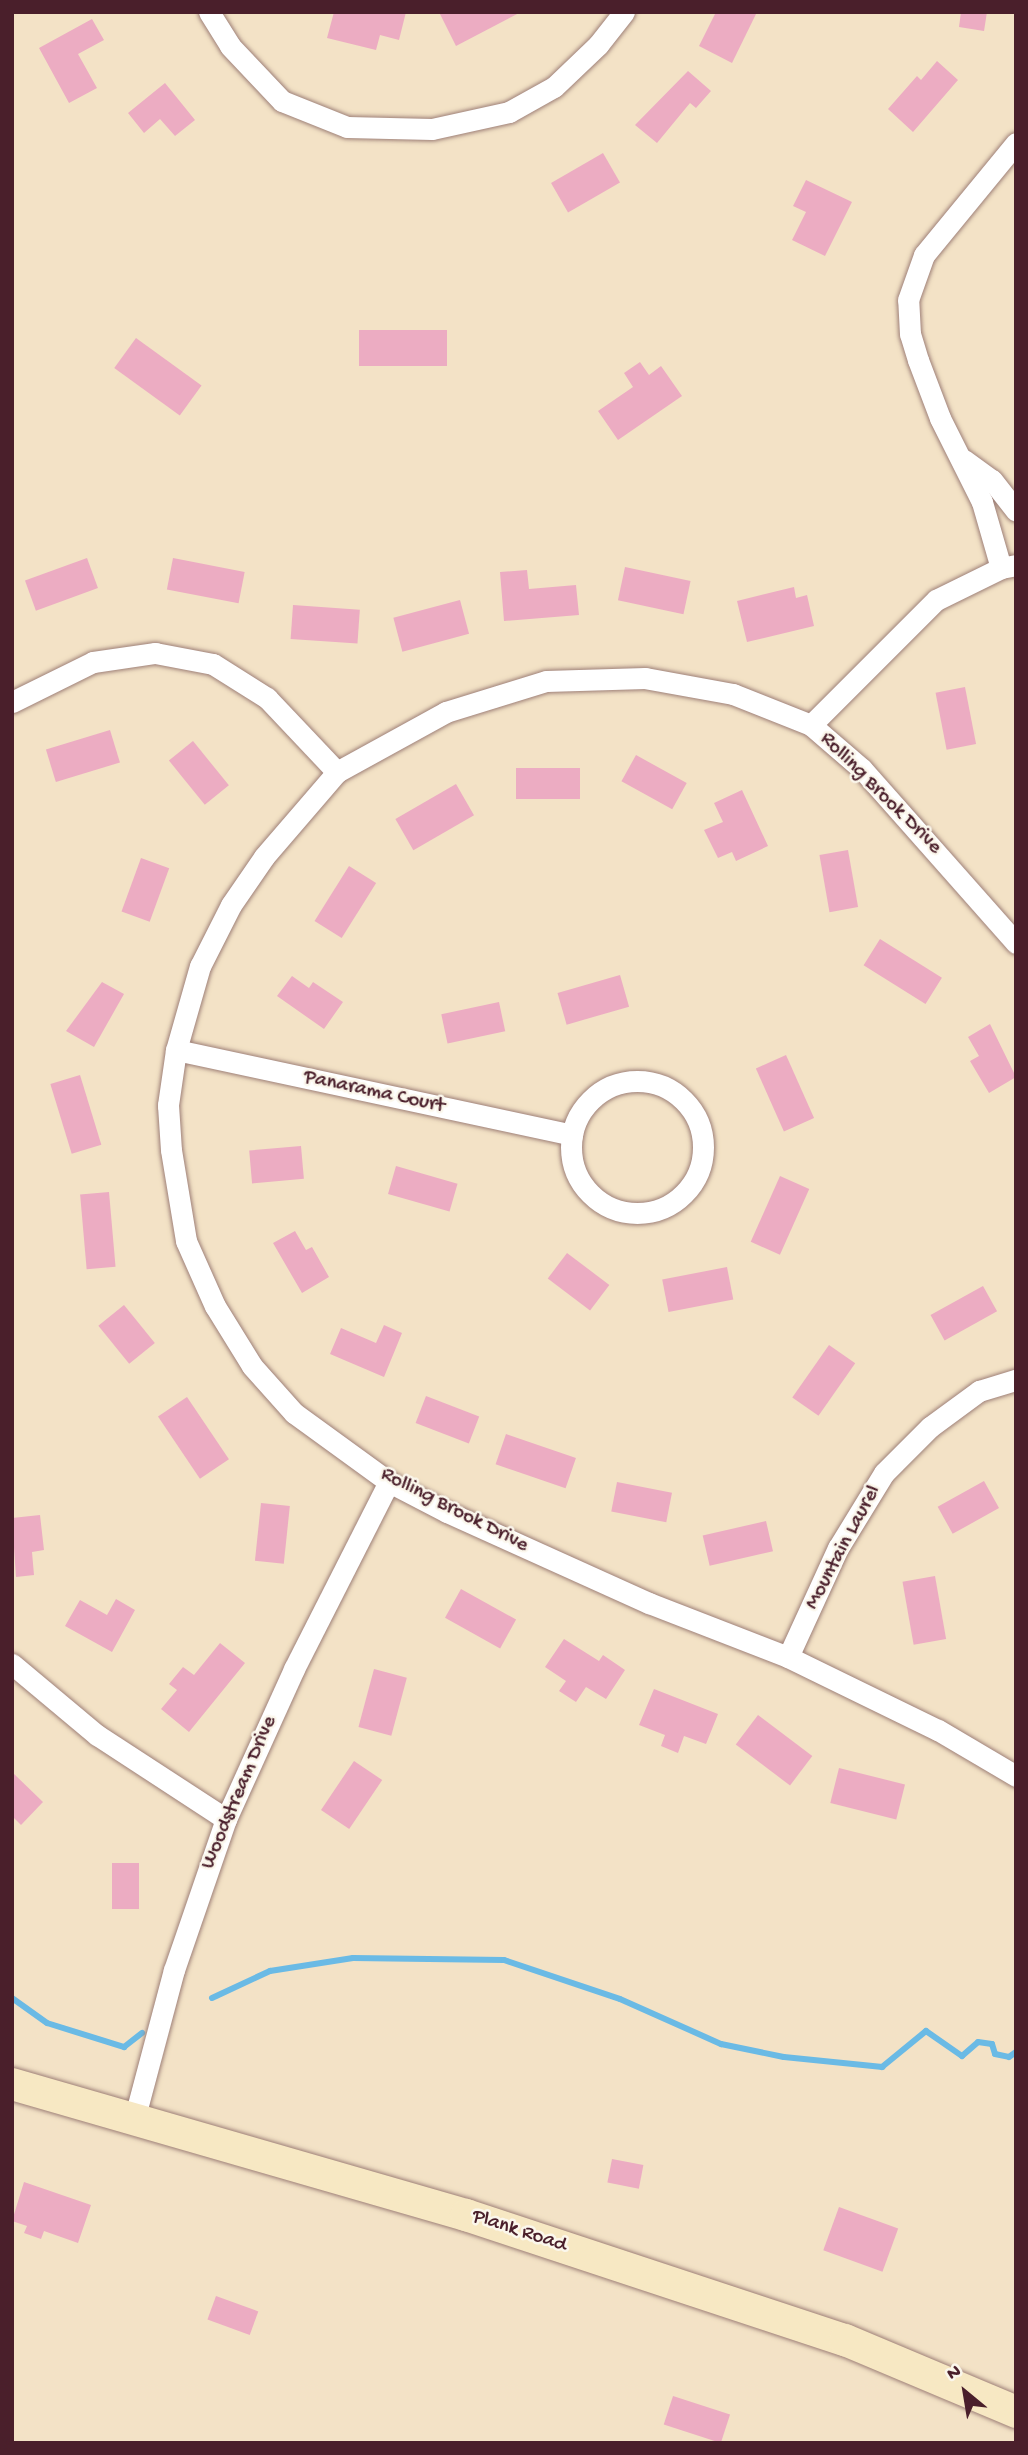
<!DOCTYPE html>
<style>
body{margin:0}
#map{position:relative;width:1028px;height:2455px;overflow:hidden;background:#f3e2c6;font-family:"Gochi Hand",sans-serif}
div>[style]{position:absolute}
.stream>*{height:6px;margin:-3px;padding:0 3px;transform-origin:3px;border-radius:3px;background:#6abae5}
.building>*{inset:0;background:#ecacc2;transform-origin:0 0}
.roads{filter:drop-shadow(0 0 2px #9e8078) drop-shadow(0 0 2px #9e8078)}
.street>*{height:21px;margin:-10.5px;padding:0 10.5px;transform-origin:10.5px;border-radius:10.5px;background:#fff}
.street>.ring{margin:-10.5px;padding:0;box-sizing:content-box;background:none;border:21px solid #fff;border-radius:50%}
.secondary>*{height:32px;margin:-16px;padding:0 16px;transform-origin:16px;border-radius:16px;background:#f7e8c3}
span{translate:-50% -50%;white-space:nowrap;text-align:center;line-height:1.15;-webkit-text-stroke:5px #fbf7ec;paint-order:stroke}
.street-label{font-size:21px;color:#4a1f2b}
.frame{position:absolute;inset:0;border:14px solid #4a1f2b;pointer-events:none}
.north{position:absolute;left:930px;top:2357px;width:70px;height:70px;-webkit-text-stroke:5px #fbf7ec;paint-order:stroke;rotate:330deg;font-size:19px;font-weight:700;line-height:28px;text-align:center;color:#4a1f2b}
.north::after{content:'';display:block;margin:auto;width:24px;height:32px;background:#4a1f2b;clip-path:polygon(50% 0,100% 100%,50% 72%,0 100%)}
</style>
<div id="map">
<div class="stream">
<div style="left:12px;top:1998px;width:43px;rotate:35.5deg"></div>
<div style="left:47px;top:2023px;width:81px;rotate:17.3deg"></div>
<div style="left:124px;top:2047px;width:23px;rotate:-38deg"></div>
<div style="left:212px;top:1998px;width:64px;rotate:-25deg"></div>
<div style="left:270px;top:1971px;width:84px;rotate:-8.9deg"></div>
<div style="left:353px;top:1958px;width:151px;rotate:0.8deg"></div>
<div style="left:504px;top:1960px;width:122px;rotate:18.6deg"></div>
<div style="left:620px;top:1999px;width:111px;rotate:24deg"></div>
<div style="left:721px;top:2044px;width:64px;rotate:11.7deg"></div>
<div style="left:784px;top:2057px;width:99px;rotate:5.8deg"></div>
<div style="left:882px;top:2067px;width:57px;rotate:-39.3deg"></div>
<div style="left:926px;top:2031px;width:44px;rotate:34.8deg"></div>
<div style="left:962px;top:2056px;width:21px;rotate:-41deg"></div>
<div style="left:978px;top:2042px;width:14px;rotate:8deg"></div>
<div style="left:992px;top:2044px;width:10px;rotate:73deg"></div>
<div style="left:995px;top:2054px;width:14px;rotate:12deg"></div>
<div style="left:1009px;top:2057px;width:9px;rotate:-36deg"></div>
</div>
<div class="building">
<div style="clip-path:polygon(334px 12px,406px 12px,399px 40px,380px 35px,376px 50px,327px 38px)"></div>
<div style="clip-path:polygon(439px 12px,521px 12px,456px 46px)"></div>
<div style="clip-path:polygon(716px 12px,757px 12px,732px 63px,699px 46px)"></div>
<div style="clip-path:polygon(961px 12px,987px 12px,984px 31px,959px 27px)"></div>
<div style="clip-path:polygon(92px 19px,104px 40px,78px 54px,97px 88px,69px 103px,39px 48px)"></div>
<div style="clip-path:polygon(937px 61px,958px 80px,913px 132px,888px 109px,917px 76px,921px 80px)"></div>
<div style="clip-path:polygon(688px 71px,711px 91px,696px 108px,690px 103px,657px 143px,635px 125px)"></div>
<div style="clip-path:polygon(165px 83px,195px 120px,175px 136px,160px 119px,144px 133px,128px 113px)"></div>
<div style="left:603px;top:153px;width:34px;height:60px;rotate:60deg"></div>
<div style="clip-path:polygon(806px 180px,852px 202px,825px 256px,792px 240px,806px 212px,793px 206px)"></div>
<div style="left:447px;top:330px;width:36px;height:88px;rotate:90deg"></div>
<div style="left:136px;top:338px;width:81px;height:37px;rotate:36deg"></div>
<div style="clip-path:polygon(640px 362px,649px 375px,661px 366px,682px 396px,618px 440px,598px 411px,633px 387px,624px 373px)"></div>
<div style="left:87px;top:558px;width:32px;height:66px;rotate:70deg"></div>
<div style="left:173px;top:558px;width:73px;height:32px;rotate:11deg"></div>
<div style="left:625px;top:567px;width:67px;height:34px;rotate:12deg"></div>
<div style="clip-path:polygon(527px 570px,529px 589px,576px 585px,579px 615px,504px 621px,500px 572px)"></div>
<div style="clip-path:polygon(794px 587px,796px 598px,807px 595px,814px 626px,747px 642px,737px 601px)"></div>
<div style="left:460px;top:600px;width:35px;height:69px;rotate:75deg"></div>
<div style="left:293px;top:605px;width:67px;height:34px;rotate:4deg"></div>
<div style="left:965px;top:687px;width:58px;height:30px;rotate:79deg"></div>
<div style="left:110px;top:730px;width:34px;height:67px;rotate:73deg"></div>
<div style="left:193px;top:741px;width:57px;height:31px;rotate:51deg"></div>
<div style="left:636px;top:755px;width:58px;height:30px;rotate:29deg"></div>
<div style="left:516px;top:768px;width:64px;height:31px"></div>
<div style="left:456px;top:784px;width:36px;height:70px;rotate:60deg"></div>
<div style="clip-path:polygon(742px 790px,768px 846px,736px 861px,732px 852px,718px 858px,704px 830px,723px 822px,714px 803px)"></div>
<div style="left:848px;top:850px;width:58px;height:29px;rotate:80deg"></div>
<div style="left:141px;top:858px;width:30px;height:57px;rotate:20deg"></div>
<div style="left:349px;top:866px;width:32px;height:65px;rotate:32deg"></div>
<div style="left:880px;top:939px;width:73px;height:31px;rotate:32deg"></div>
<div style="left:620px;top:975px;width:33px;height:65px;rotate:74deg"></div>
<div style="clip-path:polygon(292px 976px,309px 988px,313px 982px,343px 1002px,324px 1029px,277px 996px)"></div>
<div style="clip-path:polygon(102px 982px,124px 994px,94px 1047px,66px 1031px)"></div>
<div style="left:499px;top:1002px;width:30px;height:59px;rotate:78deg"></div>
<div style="clip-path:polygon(990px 1024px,1016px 1077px,989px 1093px,970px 1061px,979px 1056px,968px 1037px)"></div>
<div style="left:786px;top:1055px;width:69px;height:33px;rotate:66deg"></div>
<div style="left:80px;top:1075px;width:73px;height:31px;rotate:73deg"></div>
<div style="left:301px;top:1146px;width:33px;height:52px;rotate:85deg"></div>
<div style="left:396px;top:1166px;width:64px;height:29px;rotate:16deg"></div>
<div style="left:780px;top:1176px;width:32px;height:72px;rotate:24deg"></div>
<div style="left:109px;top:1192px;width:75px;height:29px;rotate:85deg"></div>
<div style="clip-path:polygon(295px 1231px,306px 1250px,312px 1247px,329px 1277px,302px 1293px,273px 1243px)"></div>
<div style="left:567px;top:1253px;width:53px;height:32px;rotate:37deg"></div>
<div style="left:727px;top:1267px;width:33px;height:66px;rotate:79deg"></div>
<div style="left:983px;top:1286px;width:29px;height:60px;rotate:61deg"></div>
<div style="left:124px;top:1305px;width:49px;height:33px;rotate:51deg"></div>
<div style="clip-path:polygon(384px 1325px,402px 1333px,384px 1377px,330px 1354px,341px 1328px,376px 1343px)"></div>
<div style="left:829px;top:1345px;width:32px;height:64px;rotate:35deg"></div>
<div style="left:426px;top:1396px;width:57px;height:29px;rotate:21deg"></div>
<div style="left:187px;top:1397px;width:75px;height:35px;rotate:56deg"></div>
<div style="left:506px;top:1434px;width:74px;height:32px;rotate:19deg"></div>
<div style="left:984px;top:1481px;width:31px;height:53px;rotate:61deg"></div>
<div style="left:617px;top:1482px;width:56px;height:30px;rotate:11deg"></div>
<div style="left:261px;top:1503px;width:29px;height:58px;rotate:6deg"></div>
<div style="clip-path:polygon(40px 1515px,44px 1550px,32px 1552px,34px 1575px,16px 1577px,12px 1518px)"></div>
<div style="left:766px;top:1521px;width:31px;height:65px;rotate:77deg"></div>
<div style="left:935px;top:1576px;width:64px;height:33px;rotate:80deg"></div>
<div style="left:461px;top:1589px;width:63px;height:33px;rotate:29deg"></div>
<div style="clip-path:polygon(116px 1599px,135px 1610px,112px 1652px,65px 1626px,80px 1600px,107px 1615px)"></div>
<div style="clip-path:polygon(564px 1639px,599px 1661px,603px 1655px,625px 1670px,606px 1699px,586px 1687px,576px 1702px,559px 1691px,566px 1681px,545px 1667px)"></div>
<div style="clip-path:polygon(220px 1643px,245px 1663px,189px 1732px,161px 1709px,177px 1690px,169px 1684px,183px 1667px,194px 1675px)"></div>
<div style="left:374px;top:1669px;width:34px;height:60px;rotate:15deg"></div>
<div style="clip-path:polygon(654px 1689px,718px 1714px,706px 1744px,684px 1736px,678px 1753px,661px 1746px,665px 1735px,639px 1725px)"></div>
<div style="left:758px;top:1715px;width:68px;height:37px;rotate:37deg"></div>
<div style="left:354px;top:1761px;width:34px;height:59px;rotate:34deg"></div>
<div style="left:839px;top:1768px;width:68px;height:36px;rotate:14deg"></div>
<div style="clip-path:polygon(12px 1772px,43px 1802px,21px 1825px,12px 1816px)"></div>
<div style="left:139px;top:1863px;width:46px;height:27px;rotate:90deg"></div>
<div style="left:612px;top:2159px;width:32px;height:24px;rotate:11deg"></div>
<div style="clip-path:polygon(24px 2182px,91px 2205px,78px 2243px,44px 2231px,41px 2239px,24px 2233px,27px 2226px,12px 2221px)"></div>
<div style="left:839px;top:2207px;width:63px;height:46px;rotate:20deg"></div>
<div style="left:216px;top:2296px;width:45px;height:25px;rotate:20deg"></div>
<div style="left:673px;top:2396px;width:60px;height:30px;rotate:18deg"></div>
</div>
<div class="roads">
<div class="street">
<div style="left:209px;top:12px;width:40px;rotate:58deg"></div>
<div style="left:230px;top:46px;width:76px;rotate:46.6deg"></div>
<div style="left:282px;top:101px;width:70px;rotate:21.8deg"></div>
<div style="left:347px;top:127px;width:85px;rotate:1.3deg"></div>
<div style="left:432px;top:129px;width:79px;rotate:-12.4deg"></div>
<div style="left:509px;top:112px;width:51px;rotate:-29.1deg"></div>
<div style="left:554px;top:87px;width:61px;rotate:-43.7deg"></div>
<div style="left:598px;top:45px;width:42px;rotate:-51.8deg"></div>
<div style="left:964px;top:460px;width:34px;rotate:36deg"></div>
<div style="left:992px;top:480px;width:39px;rotate:52deg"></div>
<div style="left:1001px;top:568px;width:69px;rotate:-106.1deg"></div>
<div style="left:982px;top:502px;width:94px;rotate:-116.6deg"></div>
<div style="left:940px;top:418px;width:62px;rotate:-110.8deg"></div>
<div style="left:918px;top:360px;width:27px;rotate:-107deg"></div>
<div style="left:910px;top:334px;width:34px;rotate:-93deg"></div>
<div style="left:908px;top:300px;width:48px;rotate:-70.4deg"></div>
<div style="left:924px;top:255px;width:145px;rotate:-50.6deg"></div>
<div style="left:12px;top:702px;width:90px;rotate:-26.3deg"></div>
<div style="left:93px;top:662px;width:63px;rotate:-8.3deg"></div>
<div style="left:155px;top:653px;width:59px;rotate:10.7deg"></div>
<div style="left:213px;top:664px;width:64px;rotate:32.2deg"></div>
<div style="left:267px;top:698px;width:102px;rotate:46.6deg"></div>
<div style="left:811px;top:725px;width:177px;rotate:-45deg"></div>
<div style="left:936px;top:600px;width:72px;rotate:-26.2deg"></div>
<div style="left:1001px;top:568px;width:15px;rotate:-11deg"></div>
<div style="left:1016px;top:943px;width:232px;rotate:-131.5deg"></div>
<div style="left:862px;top:769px;width:67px;rotate:-139.2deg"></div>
<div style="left:811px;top:725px;width:84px;rotate:-158.3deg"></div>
<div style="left:733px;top:694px;width:89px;rotate:-169.7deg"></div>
<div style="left:645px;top:678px;width:99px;rotate:178.3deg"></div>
<div style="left:546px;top:681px;width:105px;rotate:162.8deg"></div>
<div style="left:446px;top:712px;width:124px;rotate:151.2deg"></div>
<div style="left:337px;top:772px;width:112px;rotate:130.7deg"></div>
<div style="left:264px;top:857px;width:58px;rotate:124.5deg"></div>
<div style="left:231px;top:905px;width:68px;rotate:116.9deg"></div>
<div style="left:200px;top:966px;width:87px;rotate:105.9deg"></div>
<div style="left:176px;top:1050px;width:56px;rotate:98.3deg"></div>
<div style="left:168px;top:1105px;width:45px;rotate:86.2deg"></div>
<div style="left:171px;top:1150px;width:92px;rotate:80.6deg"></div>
<div style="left:186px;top:1241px;width:71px;rotate:66deg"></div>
<div style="left:215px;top:1306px;width:70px;rotate:58.3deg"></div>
<div style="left:252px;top:1366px;width:63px;rotate:48.2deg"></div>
<div style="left:294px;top:1413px;width:117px;rotate:36deg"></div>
<div style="left:389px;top:1482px;width:65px;rotate:27.3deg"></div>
<div style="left:447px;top:1512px;width:222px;rotate:24.3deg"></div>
<div style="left:649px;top:1603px;width:149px;rotate:21.2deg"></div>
<div style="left:788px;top:1657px;width:167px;rotate:26deg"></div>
<div style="left:938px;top:1730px;width:91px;rotate:30.5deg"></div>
<div style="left:176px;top:1050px;width:405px;rotate:12.1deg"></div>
<div class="ring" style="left:571px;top:1081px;width:111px;height:111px"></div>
<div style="left:788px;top:1657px;width:120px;rotate:-65.4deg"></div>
<div style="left:838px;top:1548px;width:88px;rotate:-58.5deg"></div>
<div style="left:884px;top:1473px;width:65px;rotate:-45deg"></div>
<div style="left:930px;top:1427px;width:61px;rotate:-36.3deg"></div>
<div style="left:979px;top:1391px;width:39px;rotate:-17deg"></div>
<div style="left:12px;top:1664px;width:111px;rotate:39.9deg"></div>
<div style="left:97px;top:1735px;width:154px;rotate:33.1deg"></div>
<div style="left:134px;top:2120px;width:155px;rotate:-75.1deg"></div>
<div style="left:174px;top:1970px;width:160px;rotate:-71deg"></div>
<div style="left:226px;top:1819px;width:165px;rotate:-65.6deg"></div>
<div style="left:294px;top:1669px;width:210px;rotate:-63.1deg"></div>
</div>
<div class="secondary">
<div style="left:12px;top:2084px;width:473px;rotate:16.1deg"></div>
<div style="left:466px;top:2215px;width:399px;rotate:18.3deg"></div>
<div style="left:845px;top:2340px;width:186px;rotate:22.8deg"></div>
</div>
</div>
<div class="street-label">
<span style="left:880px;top:794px;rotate:45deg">Rolling Brook Drive</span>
<span style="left:374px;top:1093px;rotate:12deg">Panarama Court</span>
<span style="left:454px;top:1511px;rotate:27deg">Rolling Brook Drive</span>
<span style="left:844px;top:1548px;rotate:-62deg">Mountain Laurel</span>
<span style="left:240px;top:1793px;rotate:-67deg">Woodstream Drive</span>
<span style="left:519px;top:2232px;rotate:18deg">Plank Road</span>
</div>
<div class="frame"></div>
<div class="north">N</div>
</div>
